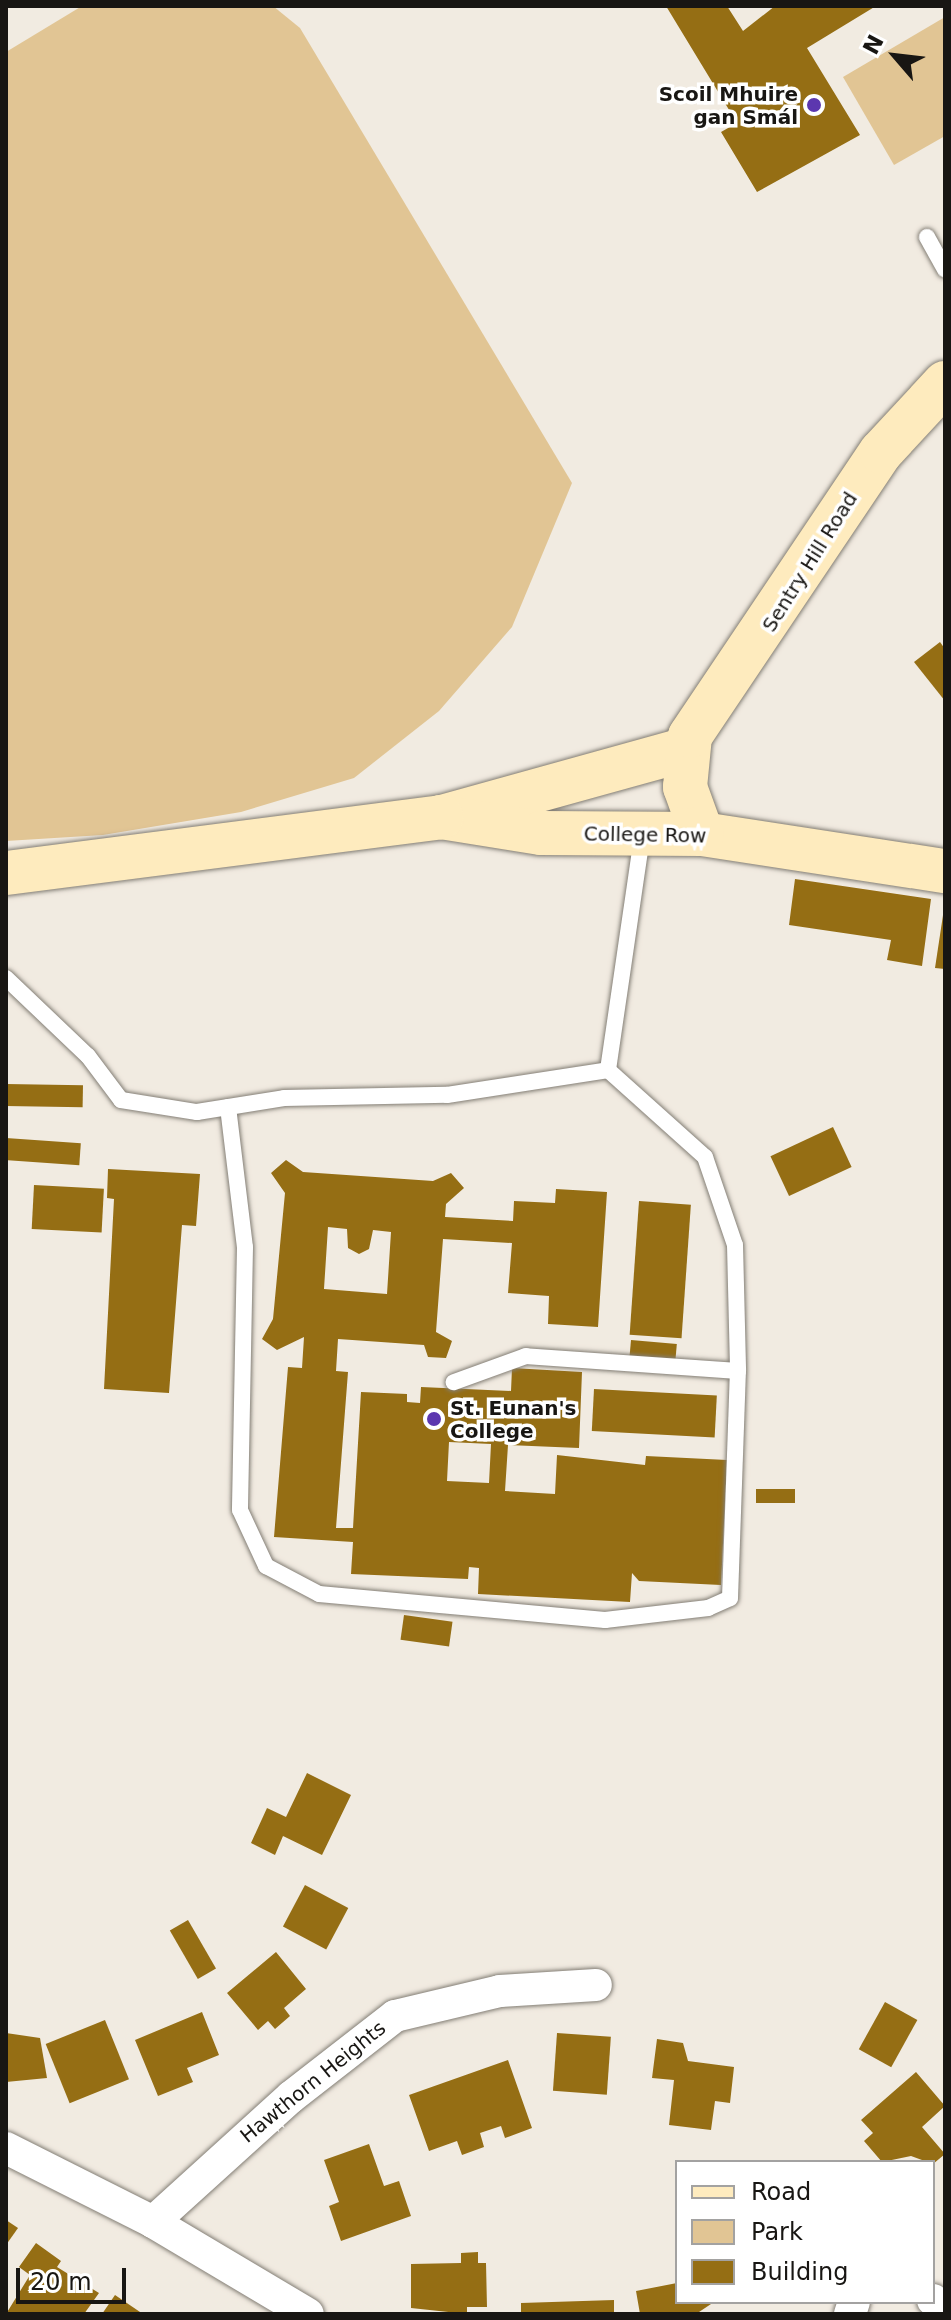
<!DOCTYPE html>
<meta charset="utf-8">
<style>
body{margin:0}
#map{position:relative;width:951px;height:2320px;overflow:hidden;background:#f1ebe1;font-family:"DejaVu Sans",sans-serif}
div>[style]{position:absolute}
.green>*{inset:0;background:#e1c594}
.building>*{inset:0;background:#956e14;transform-origin:0 0}
.roads{filter:drop-shadow(0 0 2px #837e75) drop-shadow(0 0 2px #837e75)}
.lane>*{height:16px;margin:-8px;padding:0 8px;transform-origin:8px;border-radius:8px;background:#fff}
.street>*{height:32px;margin:-16px;padding:0 16px;transform-origin:16px;border-radius:16px;background:#fff}
.secondary>*{height:44px;margin:-22px;padding:0 22px;transform-origin:22px;border-radius:22px;background:#feebbe}
.dots>*{width:22px;height:22px;translate:-50% -50%;box-sizing:border-box;border:4px solid #fff;border-radius:50%}
span{translate:-50% -50%;white-space:nowrap;text-align:center;line-height:1.15;-webkit-text-stroke:7px #fff;paint-order:stroke}
.poi-label{font-size:20px;color:#181613;font-weight:700}
.right{translate:-100% -50%;text-align:right}
.left{translate:0 -50%;text-align:left}
.street-label{font-size:20px;color:#181613}
.frame{position:absolute;inset:0;border:8px solid #181613;pointer-events:none}
.legend{position:absolute;left:675px;top:2160px;width:260px;height:144px;box-sizing:border-box;background:#fff;border:2px solid #a3a2a1;margin:0;padding:10px 14px;list-style:none;font-size:24px;color:#181613}
.legend li{display:flex;align-items:center;gap:16px;height:40px}
.legend b{width:40px;border:2px solid #a3a2a1}
.north{position:absolute;left:855px;top:16px;width:80px;height:80px;-webkit-text-stroke:6px #fff;paint-order:stroke;rotate:298deg;font-size:22px;font-weight:700;line-height:32px;text-align:center;color:#181613}
.north::after{content:'';display:block;margin:auto;width:28px;height:36px;background:#181613;clip-path:polygon(50% 0,100% 100%,50% 72%,0 100%)}
.scale{position:absolute;left:16px;top:2268px;width:110px;height:36px;box-sizing:border-box;border:4px solid #181613;border-top:0;padding-left:10px;font-size:24px;line-height:28px;white-space:nowrap;color:#181613;-webkit-text-stroke:6px #fff;paint-order:stroke}
</style>
<div id="map">
<div class="green">
<div style="clip-path:polygon(82px 6px,273px 6px,300px 28px,572px 483px,512px 627px,439px 711px,354px 778px,241px 812px,103px 835px,6px 841px,6px 52px)"></div>
<div style="clip-path:polygon(945px 17px,945px 136px,894px 165px,843px 77px)"></div>
</div>
<div class="building">
<div style="clip-path:polygon(666px 6px,727px 6px,743px 31px,775px 6px,876px 6px,807px 48px,860px 135px,757px 192px,721px 132px,737px 123px)"></div>
<div style="clip-path:polygon(940px 642px,945px 649px,945px 701px,914px 662px)"></div>
<div style="clip-path:polygon(795px 879px,931px 899px,922px 966px,887px 960px,891px 940px,789px 925px)"></div>
<div style="clip-path:polygon(945px 902px,945px 969px,935px 968px)"></div>
<div style="left:6px;top:1084px;width:77px;height:22px;rotate:1deg"></div>
<div style="left:833px;top:1127px;width:44px;height:69px;rotate:65deg"></div>
<div style="left:6px;top:1138px;width:75px;height:22px;rotate:4deg"></div>
<div style="clip-path:polygon(evenodd,286px 1160px,303px 1172px,433px 1181px,451px 1173px,464px 1188px,446px 1204px,445px 1217px,513px 1221px,514px 1201px,555px 1203px,556px 1189px,607px 1192px,598px 1327px,548px 1324px,549px 1296px,508px 1293px,512px 1243px,443px 1239px,436px 1332px,452px 1341px,446px 1358px,428px 1357px,424px 1345px,338px 1339px,336px 1371px,348px 1372px,336px 1528px,353px 1528px,361px 1392px,407px 1394px,407px 1402px,420px 1403px,421px 1387px,511px 1391px,512px 1368px,582px 1372px,579px 1448px,508px 1445px,505px 1491px,555px 1494px,557px 1455px,645px 1465px,646px 1456px,727px 1460px,721px 1585px,639px 1581px,632px 1573px,630px 1602px,478px 1594px,479px 1568px,469px 1567px,468px 1579px,351px 1574px,353px 1542px,274px 1537px,288px 1367px,302px 1368px,304px 1337px,277px 1350px,262px 1339px,273px 1319px,285px 1193px,271px 1173px,286px 1160px,328px 1227px,347px 1229px,348px 1248px,359px 1254px,369px 1249px,373px 1230px,391px 1232px,387px 1294px,324px 1289px,328px 1227px,286px 1160px,449px 1442px,491px 1444px,489px 1483px,447px 1481px,449px 1442px)"></div>
<div style="clip-path:polygon(108px 1169px,200px 1174px,196px 1226px,182px 1225px,169px 1393px,104px 1389px,114px 1199px,107px 1198px)"></div>
<div style="left:34px;top:1185px;width:70px;height:44px;rotate:3deg"></div>
<div style="left:639px;top:1201px;width:52px;height:134px;rotate:4deg"></div>
<div style="left:631px;top:1340px;width:46px;height:18px;rotate:5deg"></div>
<div style="left:594px;top:1389px;width:123px;height:42px;rotate:3deg"></div>
<div style="left:795px;top:1489px;width:14px;height:39px;rotate:90deg"></div>
<div style="left:404px;top:1615px;width:49px;height:25px;rotate:8deg"></div>
<div style="clip-path:polygon(307px 1773px,351px 1795px,322px 1855px,283px 1836px,275px 1855px,251px 1843px,267px 1808px,286px 1817px)"></div>
<div style="left:305px;top:1885px;width:49px;height:47px;rotate:28deg"></div>
<div style="left:188px;top:1920px;width:56px;height:21px;rotate:60deg"></div>
<div style="clip-path:polygon(276px 1952px,306px 1989px,284px 2008px,290px 2016px,275px 2029px,268px 2021px,258px 2030px,227px 1993px)"></div>
<div style="left:885px;top:2002px;width:37px;height:54px;rotate:29deg"></div>
<div style="clip-path:polygon(202px 2012px,219px 2055px,187px 2068px,193px 2082px,158px 2096px,135px 2040px)"></div>
<div style="left:105px;top:2020px;width:64px;height:64px;rotate:68deg"></div>
<div style="clip-path:polygon(6px 2033px,40px 2038px,47px 2078px,6px 2082px)"></div>
<div style="left:557px;top:2033px;width:54px;height:58px;rotate:4deg"></div>
<div style="clip-path:polygon(657px 2039px,683px 2043px,688px 2061px,734px 2067px,730px 2103px,715px 2101px,711px 2130px,669px 2125px,674px 2080px,652px 2078px)"></div>
<div style="clip-path:polygon(508px 2060px,532px 2128px,505px 2138px,501px 2126px,480px 2133px,484px 2147px,462px 2155px,457px 2141px,429px 2151px,409px 2095px)"></div>
<div style="clip-path:polygon(916px 2072px,945px 2106px,922px 2127px,945px 2154px,933px 2164px,911px 2156px,882px 2162px,864px 2141px,873px 2133px,861px 2120px)"></div>
<div style="clip-path:polygon(369px 2144px,384px 2186px,399px 2181px,411px 2216px,341px 2241px,329px 2206px,339px 2202px,324px 2160px)"></div>
<div style="clip-path:polygon(6px 2220px,18px 2228px,6px 2245px)"></div>
<div style="clip-path:polygon(36px 2243px,61px 2261px,57px 2267px,99px 2293px,84px 2314px,6px 2314px,30px 2275px,19px 2267px)"></div>
<div style="clip-path:polygon(478px 2252px,478px 2263px,486px 2263px,487px 2307px,467px 2307px,467px 2314px,411px 2308px,411px 2264px,461px 2263px,461px 2253px)"></div>
<div style="clip-path:polygon(677px 2283px,677px 2302px,714px 2302px,696px 2314px,640px 2314px,636px 2291px)"></div>
<div style="clip-path:polygon(115px 2295px,143px 2314px,102px 2314px)"></div>
<div style="clip-path:polygon(614px 2300px,614px 2314px,521px 2314px,521px 2303px)"></div>
</div>
<div class="roads">
<div class="lane">
<div style="left:927px;top:237px;width:37px;rotate:61deg"></div>
<div style="left:6px;top:978px;width:113px;rotate:43.6deg"></div>
<div style="left:88px;top:1056px;width:55px;rotate:53.1deg"></div>
<div style="left:121px;top:1100px;width:77px;rotate:9deg"></div>
<div style="left:197px;top:1112px;width:88px;rotate:-9.1deg"></div>
<div style="left:284px;top:1098px;width:163px;rotate:-1.1deg"></div>
<div style="left:447px;top:1095px;width:163px;rotate:-8.8deg"></div>
<div style="left:608px;top:1070px;width:130px;rotate:41.9deg"></div>
<div style="left:705px;top:1157px;width:93px;rotate:71.2deg"></div>
<div style="left:735px;top:1245px;width:126px;rotate:88.6deg"></div>
<div style="left:738px;top:1371px;width:213px;rotate:-176deg"></div>
<div style="left:526px;top:1356px;width:77px;rotate:160.1deg"></div>
<div style="left:608px;top:1070px;width:236px;rotate:-81.7deg"></div>
<div style="left:228px;top:1107px;width:141px;rotate:83.1deg"></div>
<div style="left:245px;top:1247px;width:263px;rotate:91.1deg"></div>
<div style="left:240px;top:1510px;width:62px;rotate:65.1deg"></div>
<div style="left:266px;top:1566px;width:60px;rotate:27.8deg"></div>
<div style="left:319px;top:1594px;width:287px;rotate:5.2deg"></div>
<div style="left:605px;top:1620px;width:104px;rotate:-6.6deg"></div>
<div style="left:708px;top:1608px;width:24px;rotate:-24deg"></div>
<div style="left:730px;top:1598px;width:227px;rotate:-88deg"></div>
</div>
<div class="street">
<div style="left:6px;top:2148px;width:165px;rotate:26.7deg"></div>
<div style="left:153px;top:2222px;width:180px;rotate:30.7deg"></div>
<div style="left:153px;top:2222px;width:186px;rotate:-42.2deg"></div>
<div style="left:291px;top:2097px;width:132px;rotate:-37.9deg"></div>
<div style="left:395px;top:2016px;width:108px;rotate:-13.4deg"></div>
<div style="left:500px;top:1991px;width:96px;rotate:-3.6deg"></div>
<div style="left:933px;top:2300px;width:16px;rotate:40deg"></div>
<div style="left:850px;top:2314px;width:13px;rotate:-72deg"></div>
</div>
<div class="secondary">
<div style="left:687px;top:749px;width:255px;rotate:164.5deg"></div>
<div style="left:441px;top:817px;width:101px;rotate:9.1deg"></div>
<div style="left:541px;top:833px;width:161px;rotate:0.4deg"></div>
<div style="left:702px;top:834px;width:246px;rotate:8.7deg"></div>
<div style="left:702px;top:834px;width:50px;rotate:-109.9deg"></div>
<div style="left:685px;top:787px;width:51px;rotate:-84.4deg"></div>
<div style="left:690px;top:736px;width:342px;rotate:-56.1deg"></div>
<div style="left:881px;top:452px;width:94px;rotate:-47.2deg"></div>
<div style="left:6px;top:873px;width:439px;rotate:-7.3deg"></div>
</div>
</div>
<div class="dots">
<div style="left:814px;top:105px;background:#5c37af"></div>
<div style="left:434px;top:1419px;background:#5c37af"></div>
</div>
<div class="poi-label">
<span class="right" style="left:798px;top:106px">Scoil Mhuire<br>gan Smál</span>
<span class="left" style="left:450px;top:1420px">St. Eunan's<br>College</span>
</div>
<div class="street-label">
<span style="left:810px;top:562px;rotate:-58deg">Sentry Hill Road</span>
<span style="left:645px;top:835px;rotate:1deg">College Row</span>
<span style="left:313px;top:2082px;rotate:-39deg">Hawthorn Heights</span>
</div>
<div class="frame"></div>
<ul class="legend">
<li><b style="height:10px;background:#feebbe"></b>Road</li>
<li><b style="height:22px;background:#e1c594"></b>Park</li>
<li><b style="height:22px;background:#956e14"></b>Building</li>
</ul>
<div class="north">N</div>
<div class="scale">20 m</div>
</div>
